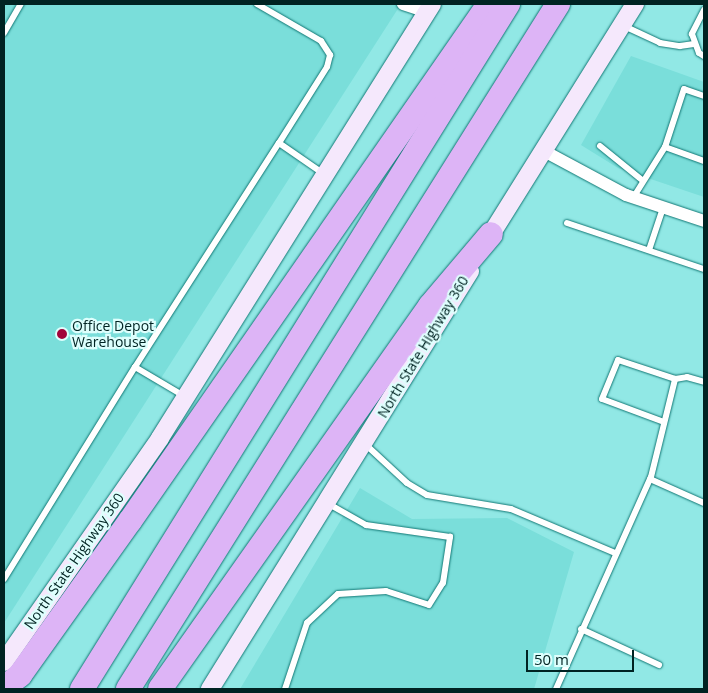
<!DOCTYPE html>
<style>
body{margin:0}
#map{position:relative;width:708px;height:693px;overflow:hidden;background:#91e8e5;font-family:"Open Sans",sans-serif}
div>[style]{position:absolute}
.built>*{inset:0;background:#7adeda}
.roads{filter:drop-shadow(0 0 1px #117774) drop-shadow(0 0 1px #117774)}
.lane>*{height:6px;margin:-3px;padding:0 3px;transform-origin:3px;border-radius:3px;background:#fff}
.street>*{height:12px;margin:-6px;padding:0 6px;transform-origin:6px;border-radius:6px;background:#fff}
.secondary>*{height:18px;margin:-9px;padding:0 9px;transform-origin:9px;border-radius:9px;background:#f5e8fc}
.highway>*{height:24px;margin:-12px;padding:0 12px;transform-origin:12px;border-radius:12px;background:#ddb4f6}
.dots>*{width:14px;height:14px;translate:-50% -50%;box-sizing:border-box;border:2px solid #defffd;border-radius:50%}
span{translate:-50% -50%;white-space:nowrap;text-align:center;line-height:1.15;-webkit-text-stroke:4.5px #defffd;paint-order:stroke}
.poi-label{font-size:14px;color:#002322}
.left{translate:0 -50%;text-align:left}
.street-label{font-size:14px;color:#002322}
.frame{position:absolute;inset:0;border:5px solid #002322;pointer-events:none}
.scale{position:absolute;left:526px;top:650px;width:108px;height:22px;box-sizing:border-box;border:2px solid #002322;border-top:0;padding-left:6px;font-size:15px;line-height:18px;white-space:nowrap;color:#002322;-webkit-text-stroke:4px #defffd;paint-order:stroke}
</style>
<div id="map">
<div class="built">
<div style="clip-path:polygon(4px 4px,401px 4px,4px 623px)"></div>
<div style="clip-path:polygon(631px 56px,704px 82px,704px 197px,618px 168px,581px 145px)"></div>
<div style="clip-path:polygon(360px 488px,412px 519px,507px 518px,574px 552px,534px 689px,240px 689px)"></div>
</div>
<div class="roads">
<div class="lane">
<div style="left:257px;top:4px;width:74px;rotate:30deg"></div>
<div style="left:321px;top:41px;width:17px;rotate:57deg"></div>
<div style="left:330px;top:55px;width:12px;rotate:104deg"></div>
<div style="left:327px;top:67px;width:90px;rotate:122.3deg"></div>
<div style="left:279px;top:143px;width:55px;rotate:34.6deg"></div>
<div style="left:704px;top:10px;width:27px;rotate:117deg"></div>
<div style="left:692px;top:34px;width:20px;rotate:70deg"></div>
<div style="left:699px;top:53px;width:6px;rotate:31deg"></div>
<div style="left:624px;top:26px;width:40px;rotate:25deg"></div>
<div style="left:660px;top:43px;width:20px;rotate:9deg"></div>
<div style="left:680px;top:46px;width:14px;rotate:-8deg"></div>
<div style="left:4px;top:33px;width:34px;rotate:-60deg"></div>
<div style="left:704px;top:96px;width:21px;rotate:-161deg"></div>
<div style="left:684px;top:89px;width:61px;rotate:108.1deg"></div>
<div style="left:665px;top:147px;width:41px;rotate:19.7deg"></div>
<div style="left:600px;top:146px;width:54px;rotate:39deg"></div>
<div style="left:633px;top:198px;width:60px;rotate:-57.9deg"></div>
<div style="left:567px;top:223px;width:145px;rotate:18.6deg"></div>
<div style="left:649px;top:250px;width:44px;rotate:-71.6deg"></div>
<div style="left:184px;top:396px;width:57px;rotate:-149.4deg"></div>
<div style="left:135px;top:367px;width:266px;rotate:-57.3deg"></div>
<div style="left:664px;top:422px;width:66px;rotate:-159.6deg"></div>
<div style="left:602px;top:399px;width:42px;rotate:-67.7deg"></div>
<div style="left:618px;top:360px;width:60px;rotate:18.4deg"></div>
<div style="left:365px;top:444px;width:57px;rotate:42.9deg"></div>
<div style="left:407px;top:483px;width:23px;rotate:31deg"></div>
<div style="left:427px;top:495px;width:85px;rotate:9.5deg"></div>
<div style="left:511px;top:509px;width:113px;rotate:22.9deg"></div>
<div style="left:650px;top:479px;width:59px;rotate:24deg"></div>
<div style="left:4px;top:579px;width:249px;rotate:-58.3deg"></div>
<div style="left:581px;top:629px;width:86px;rotate:24.8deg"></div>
<div style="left:285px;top:689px;width:70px;rotate:-71.6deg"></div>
<div style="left:307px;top:623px;width:42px;rotate:-43.1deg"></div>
<div style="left:338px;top:594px;width:48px;rotate:-3.6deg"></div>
<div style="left:386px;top:591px;width:45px;rotate:18deg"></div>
<div style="left:429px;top:605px;width:26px;rotate:-58deg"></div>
<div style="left:443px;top:583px;width:47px;rotate:-81.3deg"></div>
<div style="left:450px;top:537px;width:85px;rotate:-171.9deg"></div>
<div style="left:366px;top:525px;width:45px;rotate:-150.6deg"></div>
<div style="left:556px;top:689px;width:232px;rotate:-65.9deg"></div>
<div style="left:651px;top:477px;width:101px;rotate:-76.2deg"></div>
<div style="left:675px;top:379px;width:12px;rotate:-9deg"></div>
<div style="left:687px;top:377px;width:18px;rotate:16deg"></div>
</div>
<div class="street">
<div style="left:403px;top:4px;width:25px;rotate:18deg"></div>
<div style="left:544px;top:151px;width:93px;rotate:28.2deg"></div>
<div style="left:626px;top:195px;width:82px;rotate:18.4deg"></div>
</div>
<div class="secondary">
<div style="left:485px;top:244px;width:283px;rotate:-58deg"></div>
<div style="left:4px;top:662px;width:273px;rotate:-55.1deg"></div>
<div style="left:160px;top:438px;width:512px;rotate:-57.92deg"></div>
<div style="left:210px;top:689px;width:492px;rotate:-58.1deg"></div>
</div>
<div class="highway">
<div style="left:4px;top:688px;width:21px;rotate:-39deg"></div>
<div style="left:20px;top:675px;width:189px;rotate:-54.5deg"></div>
<div style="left:130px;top:521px;width:629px;rotate:-55.22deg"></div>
<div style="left:82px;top:689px;width:807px;rotate:-58.12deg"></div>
<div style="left:128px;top:689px;width:809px;rotate:-57.88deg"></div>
<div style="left:160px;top:689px;width:469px;rotate:-54.8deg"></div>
<div style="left:430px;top:306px;width:94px;rotate:-49.7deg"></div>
</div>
</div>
<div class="dots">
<div style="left:62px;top:334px;background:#a2033a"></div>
</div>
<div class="poi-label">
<span class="left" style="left:72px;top:334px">Office Depot<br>Warehouse</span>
</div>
<div class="street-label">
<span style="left:423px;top:347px;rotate:-59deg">North State Highway 360</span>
<span style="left:74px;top:561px;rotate:-55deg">North State Highway 360</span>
</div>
<div class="frame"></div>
<div class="scale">50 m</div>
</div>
